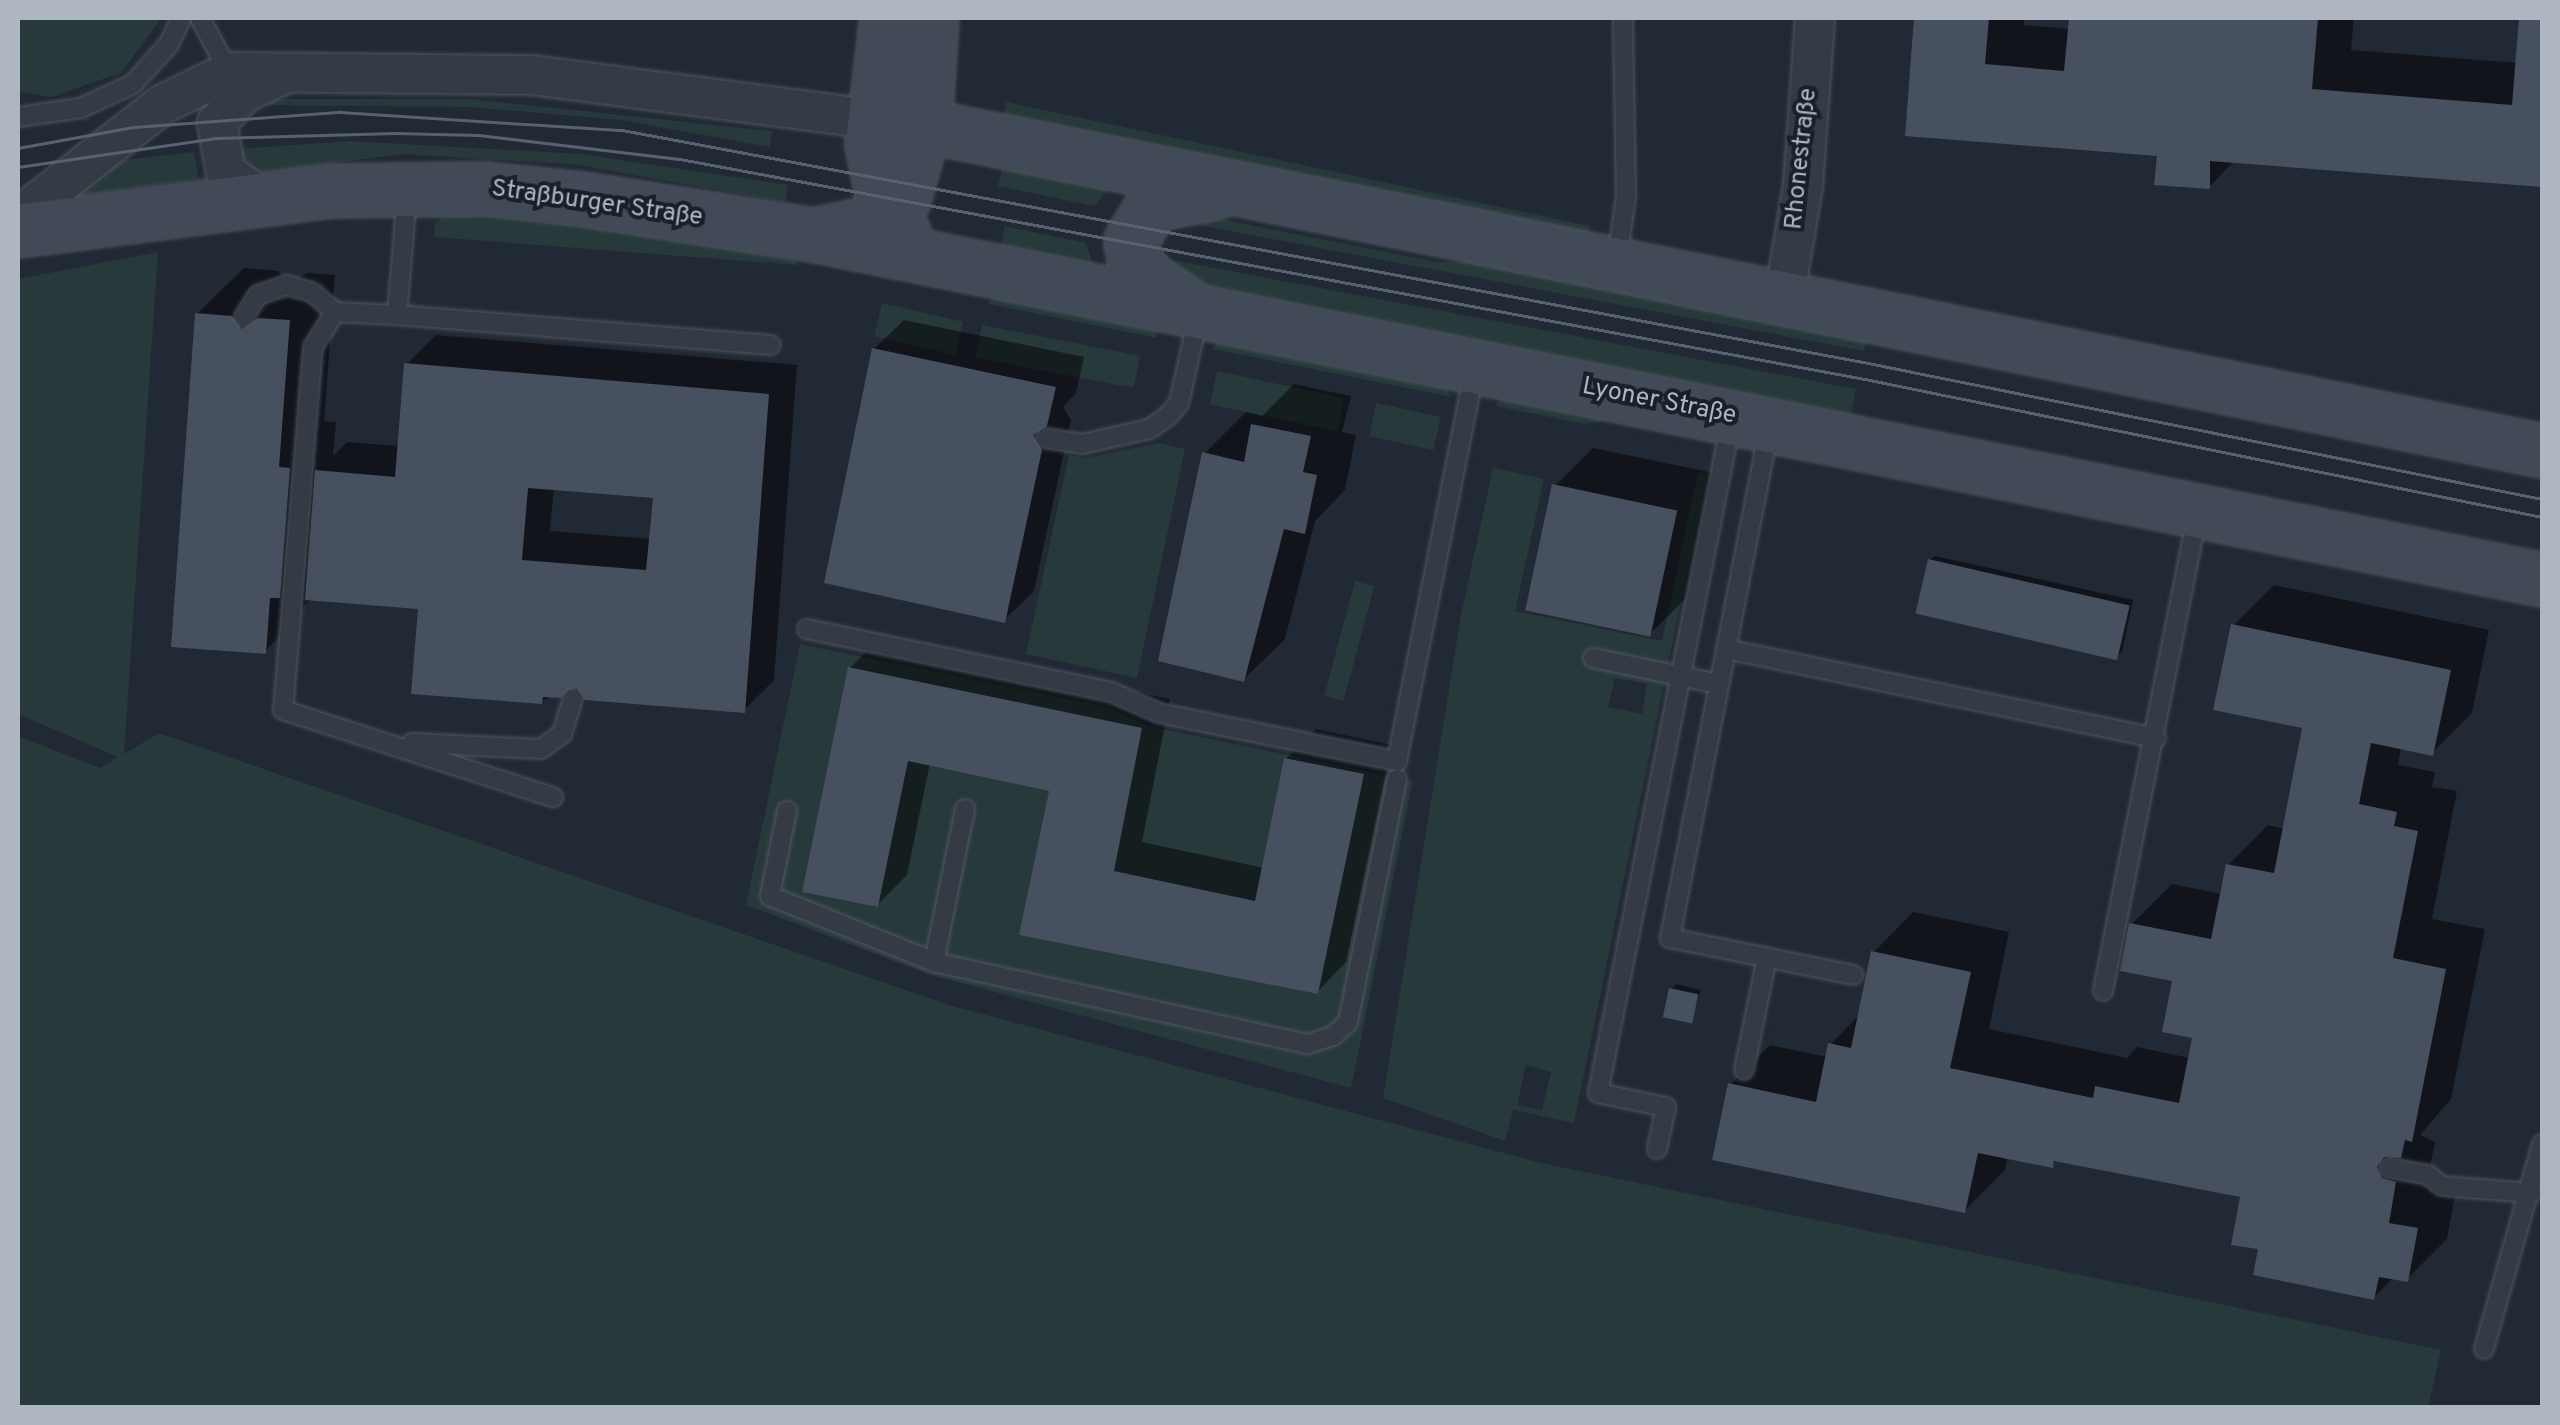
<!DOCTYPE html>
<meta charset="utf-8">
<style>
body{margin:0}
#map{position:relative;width:2560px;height:1425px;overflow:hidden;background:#212934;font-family:Overpass,sans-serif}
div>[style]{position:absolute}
.green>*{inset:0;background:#27393a;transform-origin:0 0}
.shadow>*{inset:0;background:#0007}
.building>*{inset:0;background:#47505e;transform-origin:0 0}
.roads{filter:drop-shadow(0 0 2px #4f5660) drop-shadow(0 0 2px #4f5660)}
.lane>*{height:18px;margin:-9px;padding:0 9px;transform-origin:9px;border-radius:9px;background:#343b45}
.street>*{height:38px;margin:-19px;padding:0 19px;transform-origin:19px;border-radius:19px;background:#343b45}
.secondary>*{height:52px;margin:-26px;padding:0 26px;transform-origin:26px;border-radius:26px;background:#424a58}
.tram>*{height:2.5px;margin:-1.25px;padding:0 1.25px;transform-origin:1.25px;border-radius:1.25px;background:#58616e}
span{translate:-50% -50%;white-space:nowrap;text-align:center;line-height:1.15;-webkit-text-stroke:8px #1a202a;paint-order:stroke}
.street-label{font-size:25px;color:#aeb6c2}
.frame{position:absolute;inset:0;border:20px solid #aeb6c2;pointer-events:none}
</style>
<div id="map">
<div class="green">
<div style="clip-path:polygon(18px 18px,162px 18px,121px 73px,51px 97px,18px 92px)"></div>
<div style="clip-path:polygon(272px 99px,470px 99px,772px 131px,770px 147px,621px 120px,469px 107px,246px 105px)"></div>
<div style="left:1006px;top:102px;width:598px;height:15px;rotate:12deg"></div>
<div style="clip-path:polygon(351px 141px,581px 154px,788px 185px,785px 202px,578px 165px,404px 154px,264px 172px,252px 170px,235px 149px)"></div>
<div style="clip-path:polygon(194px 152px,199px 179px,78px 196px,114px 161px)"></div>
<div style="clip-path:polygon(1004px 158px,1110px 188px,1094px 206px,998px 186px)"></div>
<div style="clip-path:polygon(448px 211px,618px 227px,797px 260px,797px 265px,434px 237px,435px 224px)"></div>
<div style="clip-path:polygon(1186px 212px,1437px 262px,1504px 260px,1867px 332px,1864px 351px,1161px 218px)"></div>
<div style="clip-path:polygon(1005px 226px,1086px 243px,1094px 268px,1001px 248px)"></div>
<div style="clip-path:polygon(158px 252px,124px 754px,159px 733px,949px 1005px,1537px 1162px,2441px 1350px,2428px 1407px,18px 1407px,18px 736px,100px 768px,118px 757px,18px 714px,18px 279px)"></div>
<div style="clip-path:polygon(1146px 255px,1856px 389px,1850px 422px,1170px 283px)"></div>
<div style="clip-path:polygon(992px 294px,1159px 323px,1156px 338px,989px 304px)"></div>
<div style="left:882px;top:303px;width:83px;height:34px;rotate:13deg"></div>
<div style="left:982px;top:325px;width:161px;height:33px;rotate:11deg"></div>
<div style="clip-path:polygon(1224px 336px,1445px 382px,1451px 397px,1212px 349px)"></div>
<div style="left:1217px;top:371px;width:130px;height:34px;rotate:12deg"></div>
<div style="clip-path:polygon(1504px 395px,1622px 419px,1584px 424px,1495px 406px)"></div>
<div style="left:1376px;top:403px;width:66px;height:34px;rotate:12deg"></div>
<div style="clip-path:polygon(1159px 443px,1185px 449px,1137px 678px,1026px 654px,1069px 455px,1085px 458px)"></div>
<div style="clip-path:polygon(evenodd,1493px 468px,1544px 479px,1515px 611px,1662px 641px,1698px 472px,1707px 474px,1574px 1123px,1513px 1110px,1505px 1141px,1383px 1098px,1461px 615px,1493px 468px,1615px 678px,1647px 684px,1642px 714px,1608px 707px,1615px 678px,1493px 468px,1526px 1065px,1551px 1072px,1542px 1110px,1517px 1105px,1526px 1065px)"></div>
<div style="left:1355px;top:581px;width:20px;height:119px;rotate:15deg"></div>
<div style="clip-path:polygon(evenodd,800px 644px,1108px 707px,1148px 726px,1413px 781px,1351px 1088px,931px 975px,746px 905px,800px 644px,849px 667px,1141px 728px,1114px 871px,1255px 901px,1284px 758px,1364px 774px,1318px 994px,1020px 935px,1049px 791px,908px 761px,878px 907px,802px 892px,849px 667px)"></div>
</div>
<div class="shadow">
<div style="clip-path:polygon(1917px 18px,2024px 18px,2024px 25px,2070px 29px,2071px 18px,2354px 18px,2351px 50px,2518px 63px,2521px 18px,2542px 18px,2542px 185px,2235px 160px,2209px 187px,2159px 154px,1908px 134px)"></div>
<div style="clip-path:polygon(evenodd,244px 268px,278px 271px,290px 285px,307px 273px,335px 275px,324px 421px,336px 422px,333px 456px,347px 442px,400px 446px,407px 364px,436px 335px,797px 365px,774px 680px,744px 710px,576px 683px,541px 702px,421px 607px,311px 598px,265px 652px,197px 314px,244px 268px,554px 487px,655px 496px,652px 539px,550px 531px,554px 487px)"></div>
<div style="clip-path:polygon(904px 320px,1084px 357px,1076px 393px,1063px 407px,1071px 420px,1034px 591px,1004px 620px,874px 349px)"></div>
<div style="clip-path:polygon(1294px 384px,1351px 396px,1342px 432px,1356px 435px,1345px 490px,1315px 521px,1285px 639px,1244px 679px,1205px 453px,1246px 412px,1262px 416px)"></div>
<div style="clip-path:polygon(1593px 448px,1714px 473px,1688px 596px,1650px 634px,1555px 486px)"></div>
<div style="clip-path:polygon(1935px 556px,2133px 600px,2122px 652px,2117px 657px,1930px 560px)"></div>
<div style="clip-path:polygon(2274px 585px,2489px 630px,2472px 713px,2432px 753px,2401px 747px,2398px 765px,2435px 772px,2432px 787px,2457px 791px,2432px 919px,2485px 929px,2451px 1099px,2420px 1135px,2435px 1142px,2427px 1183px,2456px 1189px,2447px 1239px,2407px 1279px,2394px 1277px,2374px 1297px,2261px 1247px,2243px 1195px,2058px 1159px,2052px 1165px,2008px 1156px,2005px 1170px,1965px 1210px,1730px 1085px,1770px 1045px,1828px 1057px,1831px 1044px,1860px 1014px,1874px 952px,1913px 912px,2009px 932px,1989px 1029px,2127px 1058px,2137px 1047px,2190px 1058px,2195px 1036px,2175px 979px,2132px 924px,2172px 884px,2222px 894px,2228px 865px,2268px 825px,2285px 829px,2305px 727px,2234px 625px)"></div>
<div style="clip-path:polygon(880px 638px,1170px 699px,1142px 842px,1264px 868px,1286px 759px,1316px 729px,1392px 745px,1346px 962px,1317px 992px,1022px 933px,1052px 789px,930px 763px,907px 875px,878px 904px,850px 668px)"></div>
<div style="clip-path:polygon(1676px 984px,1701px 990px,1690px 1020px,1672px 989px)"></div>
</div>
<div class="building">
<div style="clip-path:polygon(1914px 18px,1989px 18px,1985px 64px,2064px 71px,2069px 18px,2318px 18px,2312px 89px,2512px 105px,2519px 18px,2542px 18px,2542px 187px,2210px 161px,2210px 189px,2154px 185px,2157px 156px,1905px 136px)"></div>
<div style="clip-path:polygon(195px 313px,232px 316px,242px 329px,258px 318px,290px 320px,279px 467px,290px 468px,280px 598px,270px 598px,266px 654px,171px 647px)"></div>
<div style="clip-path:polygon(872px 348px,1056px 387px,1047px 426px,1033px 435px,1042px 450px,1005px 623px,824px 583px)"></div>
<div style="clip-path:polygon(evenodd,404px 363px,769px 394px,745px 713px,585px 700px,576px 687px,560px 698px,543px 697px,542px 704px,411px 694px,418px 609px,305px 600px,315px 470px,395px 477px,404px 363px,528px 488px,653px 498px,646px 570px,522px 560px,528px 488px)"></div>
<div style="clip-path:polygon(1251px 424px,1311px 436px,1303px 472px,1317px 475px,1305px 534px,1284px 529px,1244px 682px,1158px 661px,1202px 452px,1244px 462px)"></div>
<div style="left:1552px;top:484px;width:128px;height:129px;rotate:12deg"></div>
<div style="left:1928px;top:559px;width:207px;height:56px;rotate:13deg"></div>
<div style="clip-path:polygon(2231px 624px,2451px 670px,2433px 756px,2371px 743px,2359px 804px,2397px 812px,2394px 826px,2418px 831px,2393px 958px,2446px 969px,2412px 1142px,2405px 1140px,2401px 1158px,2384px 1157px,2377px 1167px,2382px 1178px,2396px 1182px,2389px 1223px,2418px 1228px,2408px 1282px,2379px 1277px,2374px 1300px,2253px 1275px,2258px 1249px,2231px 1245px,2240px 1197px,2054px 1161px,2053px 1168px,1978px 1153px,1965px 1213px,1712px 1160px,1728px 1083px,1816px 1102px,1828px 1043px,1851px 1048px,1871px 951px,1971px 972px,1950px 1068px,2093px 1098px,2095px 1086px,2179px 1103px,2192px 1038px,2162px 1032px,2172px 981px,2120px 971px,2129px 923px,2211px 939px,2226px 864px,2274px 873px,2302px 728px,2213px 710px)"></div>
<div style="clip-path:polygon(848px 667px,1142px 728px,1114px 871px,1255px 901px,1284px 758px,1364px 774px,1318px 994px,1019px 935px,1049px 791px,908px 761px,878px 907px,802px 892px)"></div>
<div style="left:1669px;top:988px;width:30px;height:30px;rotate:12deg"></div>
</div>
<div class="roads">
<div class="lane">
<div style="left:200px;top:18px;width:61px;rotate:61.8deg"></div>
<div style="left:18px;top:117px;width:64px;rotate:-8.1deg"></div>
<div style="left:81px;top:108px;width:57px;rotate:-24.8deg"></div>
<div style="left:133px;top:84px;width:54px;rotate:-48deg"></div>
<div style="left:169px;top:44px;width:29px;rotate:-65deg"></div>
<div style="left:407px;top:194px;width:121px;rotate:94.7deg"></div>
<div style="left:397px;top:315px;width:62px;rotate:-177.2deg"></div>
<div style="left:335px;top:312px;width:41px;rotate:122.2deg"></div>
<div style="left:313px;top:347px;width:364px;rotate:94.7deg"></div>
<div style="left:283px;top:710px;width:284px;rotate:17.9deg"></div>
<div style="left:1617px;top:260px;width:65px;rotate:-82deg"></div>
<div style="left:1626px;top:196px;width:178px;rotate:-91deg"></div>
<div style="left:397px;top:315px;width:375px;rotate:4.6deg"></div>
<div style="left:244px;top:317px;width:26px;rotate:-58deg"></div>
<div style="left:258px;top:295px;width:31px;rotate:-19deg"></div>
<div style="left:287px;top:285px;width:26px;rotate:16deg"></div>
<div style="left:312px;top:292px;width:30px;rotate:41deg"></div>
<div style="left:1769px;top:429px;width:519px;rotate:101.01deg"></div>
<div style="left:1670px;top:938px;width:187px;rotate:11.4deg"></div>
<div style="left:1045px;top:438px;width:37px;rotate:9deg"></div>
<div style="left:1082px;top:444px;width:69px;rotate:-12.6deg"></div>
<div style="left:1149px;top:429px;width:22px;rotate:-34deg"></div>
<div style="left:1167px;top:417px;width:18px;rotate:-49deg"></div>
<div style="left:1179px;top:403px;width:88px;rotate:-77.5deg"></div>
<div style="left:807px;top:629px;width:310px;rotate:11.7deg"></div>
<div style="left:1111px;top:692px;width:52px;rotate:23.6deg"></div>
<div style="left:1159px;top:713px;width:243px;rotate:11.4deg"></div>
<div style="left:1397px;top:761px;width:398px;rotate:-78.8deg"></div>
<div style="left:1726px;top:649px;width:439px;rotate:11.7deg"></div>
<div style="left:1593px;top:658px;width:129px;rotate:11.7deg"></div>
<div style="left:412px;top:743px;width:129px;rotate:2.7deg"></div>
<div style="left:541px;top:749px;width:26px;rotate:-36deg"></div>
<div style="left:562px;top:734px;width:37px;rotate:-73deg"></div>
<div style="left:787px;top:811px;width:87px;rotate:101.3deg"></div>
<div style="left:770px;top:896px;width:177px;rotate:21.9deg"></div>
<div style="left:934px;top:962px;width:383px;rotate:12.4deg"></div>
<div style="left:1308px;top:1044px;width:26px;rotate:-18deg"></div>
<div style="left:1333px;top:1036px;width:21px;rotate:-43deg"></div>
<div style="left:1348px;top:1022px;width:248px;rotate:-78.6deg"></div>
<div style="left:934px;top:962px;width:156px;rotate:-78.5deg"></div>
<div style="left:2103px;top:991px;width:485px;rotate:-78.8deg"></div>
<div style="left:1744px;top:1070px;width:115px;rotate:-78.5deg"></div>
<div style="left:1657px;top:1149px;width:43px;rotate:-77.9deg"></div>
<div style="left:1666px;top:1107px;width:69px;rotate:-168.4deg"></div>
<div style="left:1598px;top:1093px;width:684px;rotate:-78.79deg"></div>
<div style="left:2389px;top:1168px;width:40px;rotate:10deg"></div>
<div style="left:2428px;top:1175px;width:18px;rotate:38deg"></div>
<div style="left:2442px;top:1186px;width:90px;rotate:4.4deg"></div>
<div style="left:2484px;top:1349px;width:213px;rotate:-74.2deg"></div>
</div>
<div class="street">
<div style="left:261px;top:197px;width:42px;rotate:-145.6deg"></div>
<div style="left:226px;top:173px;width:51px;rotate:-100.2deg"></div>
<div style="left:217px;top:123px;width:40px;rotate:-48deg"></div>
<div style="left:244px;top:93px;width:45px;rotate:-24.9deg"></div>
<div style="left:18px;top:217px;width:184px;rotate:-37.9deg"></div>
<div style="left:163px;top:104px;width:73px;rotate:-25.9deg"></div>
<div style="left:229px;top:72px;width:303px;rotate:0.6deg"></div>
<div style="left:532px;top:75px;width:371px;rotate:7.4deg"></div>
<div style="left:1784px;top:299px;width:115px;rotate:-80.5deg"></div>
<div style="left:1803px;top:186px;width:168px;rotate:-85.9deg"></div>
</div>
<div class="secondary">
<div style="left:887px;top:18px;width:127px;rotate:96.8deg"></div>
<div style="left:872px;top:144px;width:51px;rotate:78.7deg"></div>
<div style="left:882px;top:194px;width:45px;rotate:60.6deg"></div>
<div style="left:925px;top:126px;width:1649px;rotate:11.36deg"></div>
<div style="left:18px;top:231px;width:314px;rotate:-7.3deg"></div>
<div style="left:329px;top:191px;width:157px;rotate:-0.7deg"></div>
<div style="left:486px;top:189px;width:96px;rotate:6deg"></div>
<div style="left:581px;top:199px;width:235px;rotate:8.8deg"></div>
<div style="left:813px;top:235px;width:1763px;rotate:11.28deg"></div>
<div style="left:820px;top:234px;width:52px;rotate:-12.2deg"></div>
<div style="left:871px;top:223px;width:41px;rotate:-36deg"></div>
<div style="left:904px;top:199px;width:76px;rotate:-74deg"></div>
<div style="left:925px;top:126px;width:108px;rotate:-86.3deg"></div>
<div style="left:1193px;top:308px;width:48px;rotate:-147deg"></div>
<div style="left:1153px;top:282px;width:27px;rotate:-132deg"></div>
<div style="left:1135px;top:262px;width:21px;rotate:-101deg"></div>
<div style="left:1131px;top:241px;width:42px;rotate:-58.6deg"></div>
<div style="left:1153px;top:205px;width:67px;rotate:-11.1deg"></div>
</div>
</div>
<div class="tram">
<div style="left:18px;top:148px;width:118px;rotate:-10.3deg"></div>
<div style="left:134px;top:127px;width:207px;rotate:-4.2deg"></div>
<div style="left:340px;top:112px;width:283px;rotate:3.7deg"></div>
<div style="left:622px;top:130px;width:1268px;rotate:10.59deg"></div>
<div style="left:1868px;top:363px;width:688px;rotate:11.41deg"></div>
<div style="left:18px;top:167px;width:200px;rotate:-8.3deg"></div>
<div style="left:216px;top:138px;width:179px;rotate:-1.6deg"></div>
<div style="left:395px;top:133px;width:83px;rotate:1.4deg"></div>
<div style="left:478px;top:135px;width:203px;rotate:6.8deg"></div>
<div style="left:680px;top:159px;width:1205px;rotate:10.52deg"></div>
<div style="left:1865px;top:379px;width:691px;rotate:11.52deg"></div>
</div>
<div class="street-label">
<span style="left:1802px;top:159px;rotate:-84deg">Rhonestraße</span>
<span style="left:597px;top:204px;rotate:8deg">Straßburger Straße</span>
<span style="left:1659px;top:402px;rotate:11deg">Lyoner Straße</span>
</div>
<div class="frame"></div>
</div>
